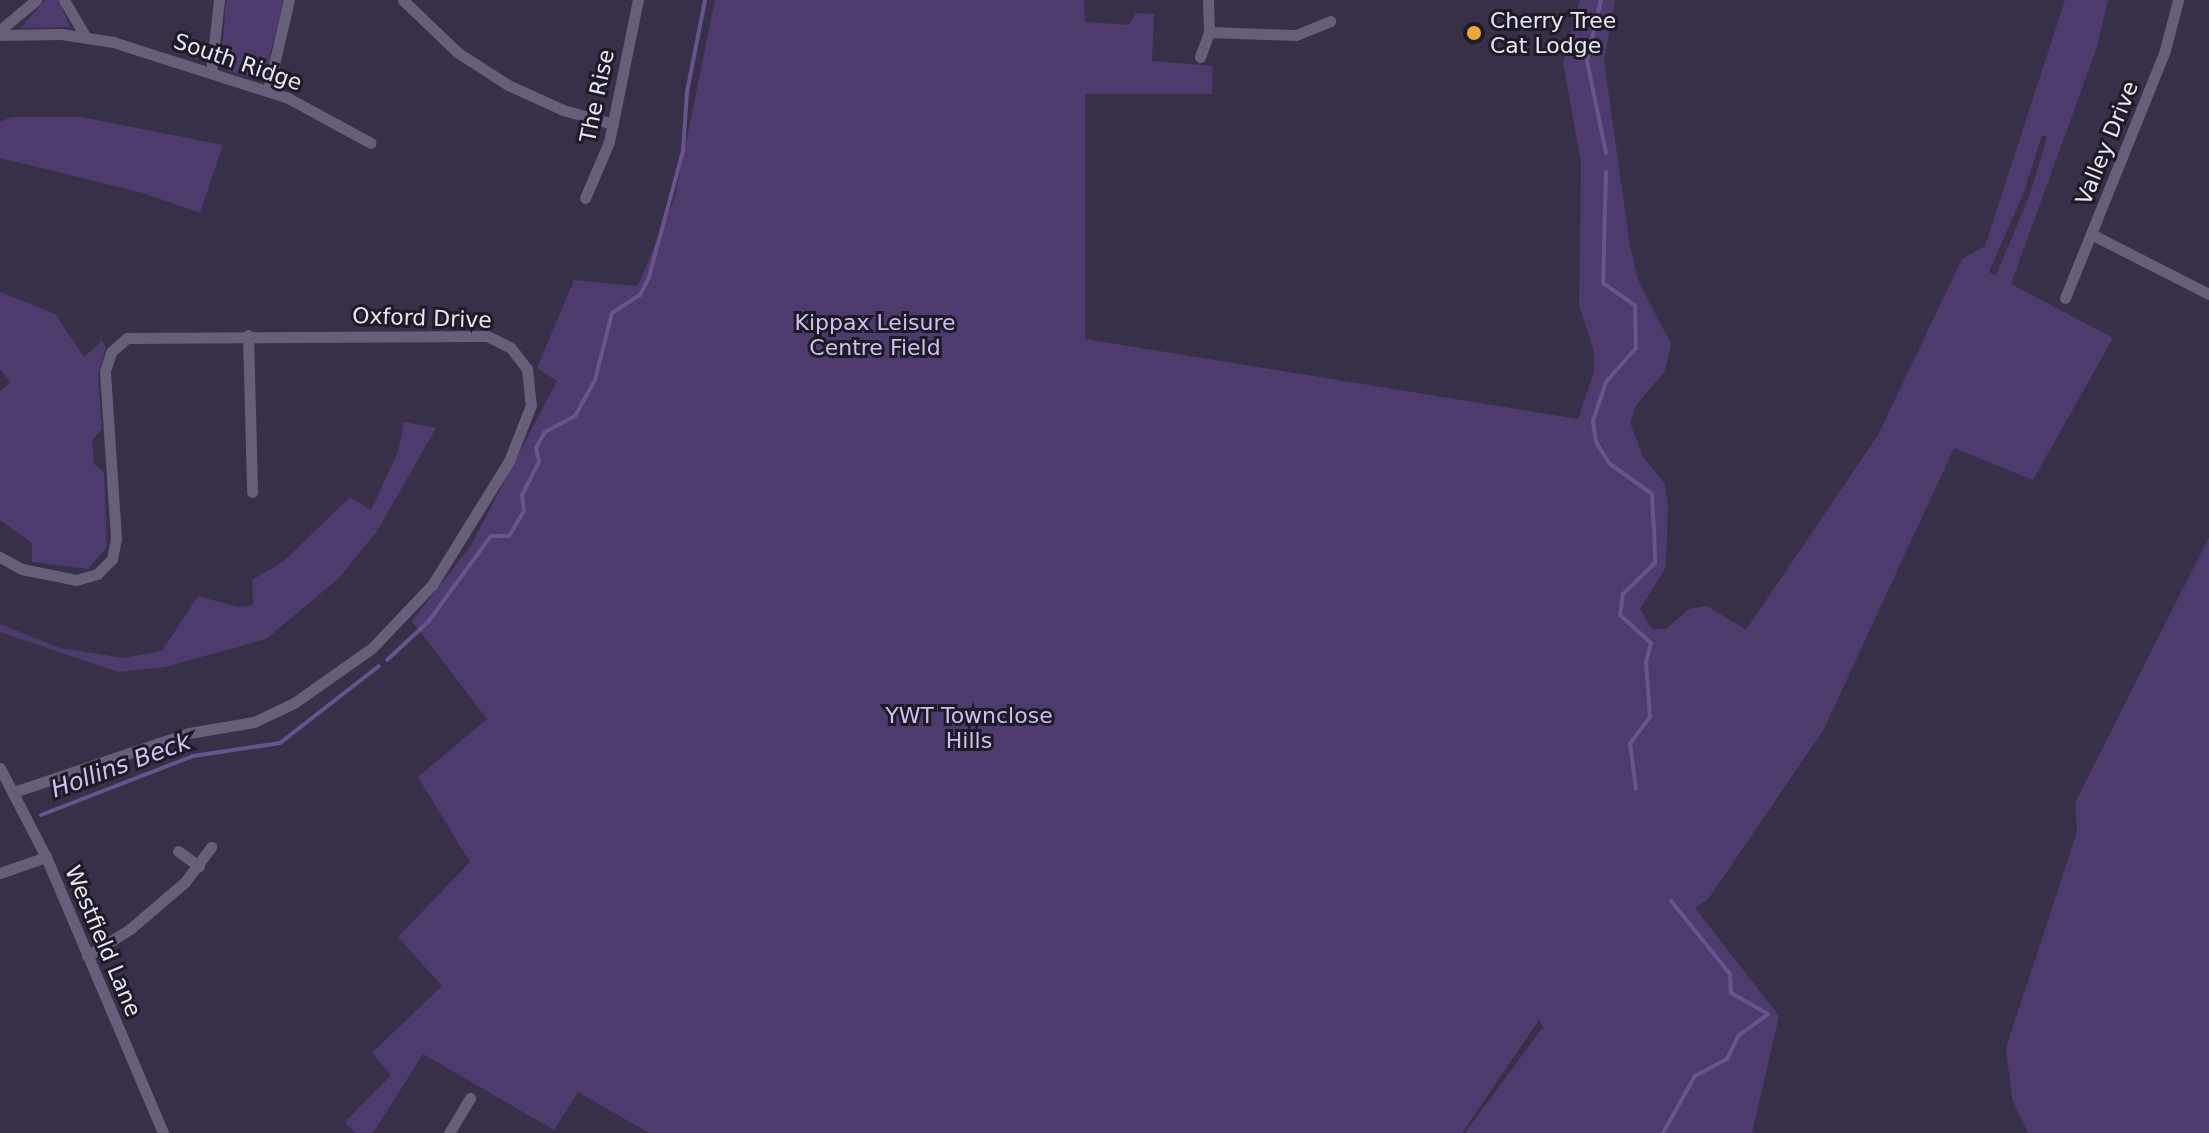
<!DOCTYPE html>
<style>
body{margin:0}
#map{position:relative;width:2209px;height:1133px;overflow:hidden;background:#382f49;font-family:"DejaVu Sans",sans-serif}
div>[style]{position:absolute}
.green>*{inset:0;background:#4d3b6e}
.stream>*{height:4px;margin:-2px;padding:0 2px;transform-origin:2px;border-radius:2px;background:#67548d}
.minor>*{height:11px;margin:-5.5px;padding:0 5.5px;transform-origin:5.5px;border-radius:5.5px;background:#675e7a}
.dots>*{width:22px;height:22px;translate:-50% -50%;box-sizing:border-box;border:4px solid #1e1a26;border-radius:50%}
span{translate:-50% -50%;white-space:nowrap;text-align:center;line-height:1.15;-webkit-text-stroke:6px #1e1a26;paint-order:stroke}
.poi-label{font-size:22px;color:#eae6f6}
.left{translate:0 -50%;text-align:left}
.street-label{font-size:22px;color:#eae6f6}
.park-label{font-size:22px;color:#cebff2}
.water-label{font-size:24px;color:#cfc0f3;font-style:italic}
</style>
<div id="map">
<div class="green">
<div style="clip-path:polygon(45px 0,59px 0,70px 27px,21px 28px)"></div>
<div style="clip-path:polygon(226px 0,284px 0,266px 71px,257px 79px,228px 71px,221px 63px)"></div>
<div style="clip-path:polygon(evenodd,715px 0,1084px 0,1085px 22px,1129px 25px,1136px 13px,1154px 14px,1152px 61px,1213px 66px,1212px 94px,1085px 94px,1085px 339px,1578px 419px,1594px 372px,1594px 351px,1579px 305px,1581px 162px,1563px 63px,1580px 0,1615px 0,1604px 61px,1630px 246px,1638px 280px,1671px 344px,1665px 371px,1637px 404px,1630px 422px,1643px 457px,1665px 484px,1668px 505px,1666px 567px,1640px 609px,1652px 629px,1666px 629px,1689px 609px,1707px 606px,1746px 630px,1878px 435px,1962px 259px,1985px 246px,2065px 0,2108px 0,2097px 47px,2011px 284px,2113px 338px,2033px 480px,1954px 448px,1824px 729px,1709px 898px,1695px 908px,1779px 1016px,1752px 1133px,1465px 1133px,1543px 1027px,1539px 1020px,1462px 1133px,649px 1133px,578px 1092px,554px 1130px,423px 1054px,373px 1133px,355px 1133px,345px 1122px,391px 1075px,372px 1053px,442px 986px,398px 937px,470px 862px,418px 777px,487px 719px,412px 621px,470px 547px,557px 381px,537px 368px,574px 280px,637px 286px,640px 281px,675px 197px,715px 0,2042px 135px,2047px 137px,2030px 194px,1996px 276px,1989px 272px,2024px 192px,2042px 135px)"></div>
<div style="clip-path:polygon(11px 117px,81px 117px,223px 145px,200px 213px,143px 193px,0 158px,0 122px)"></div>
<div style="clip-path:polygon(0 292px,55px 314px,84px 357px,102px 341px,106px 347px,98px 375px,102px 429px,92px 440px,94px 464px,104px 472px,107px 547px,88px 569px,32px 562px,32px 543px,0 520px,0 391px,11px 382px,0 369px)"></div>
<div style="clip-path:polygon(404px 422px,436px 428px,377px 531px,339px 578px,266px 639px,165px 667px,118px 672px,0 632px,0 624px,60px 648px,124px 658px,162px 651px,198px 596px,238px 607px,253px 605px,252px 580px,284px 561px,350px 497px,371px 510px,398px 452px)"></div>
<div style="clip-path:polygon(2209px 537px,2209px 1133px,2028px 1133px,2012px 1099px,2006px 1048px,2077px 832px,2075px 803px)"></div>
</div>
<div class="stream">
<div style="left:1601px;top:0;width:63px;rotate:102.9deg"></div>
<div style="left:1587px;top:61px;width:94px;rotate:78.3deg"></div>
<div style="left:1606px;top:172px;width:111px;rotate:91.5deg"></div>
<div style="left:1603px;top:283px;width:39px;rotate:35deg"></div>
<div style="left:1635px;top:305px;width:43px;rotate:88.7deg"></div>
<div style="left:1636px;top:348px;width:45px;rotate:131.4deg"></div>
<div style="left:1606px;top:382px;width:41px;rotate:108.4deg"></div>
<div style="left:1593px;top:421px;width:21px;rotate:82deg"></div>
<div style="left:1596px;top:442px;width:26px;rotate:58deg"></div>
<div style="left:1610px;top:464px;width:52px;rotate:35.5deg"></div>
<div style="left:1652px;top:494px;width:33px;rotate:87deg"></div>
<div style="left:1654px;top:527px;width:36px;rotate:88deg"></div>
<div style="left:1655px;top:563px;width:45px;rotate:135.9deg"></div>
<div style="left:1623px;top:594px;width:21px;rotate:98deg"></div>
<div style="left:1620px;top:615px;width:42px;rotate:42.1deg"></div>
<div style="left:1651px;top:643px;width:20px;rotate:105deg"></div>
<div style="left:1646px;top:662px;width:55px;rotate:85.8deg"></div>
<div style="left:1650px;top:717px;width:34px;rotate:127deg"></div>
<div style="left:1630px;top:744px;width:45px;rotate:82.4deg"></div>
<div style="left:387px;top:660px;width:56px;rotate:-42.8deg"></div>
<div style="left:428px;top:622px;width:107px;rotate:-53.8deg"></div>
<div style="left:491px;top:536px;width:18px"></div>
<div style="left:509px;top:536px;width:29px;rotate:-59deg"></div>
<div style="left:524px;top:511px;width:16px;rotate:-97deg"></div>
<div style="left:522px;top:495px;width:38px;rotate:-63deg"></div>
<div style="left:539px;top:461px;width:13px;rotate:-103deg"></div>
<div style="left:536px;top:448px;width:18px;rotate:-61deg"></div>
<div style="left:545px;top:432px;width:34px;rotate:-28deg"></div>
<div style="left:575px;top:416px;width:41px;rotate:-60.9deg"></div>
<div style="left:595px;top:380px;width:69px;rotate:-75.8deg"></div>
<div style="left:612px;top:313px;width:33px;rotate:-33deg"></div>
<div style="left:640px;top:295px;width:20px;rotate:-63deg"></div>
<div style="left:649px;top:277px;width:131px;rotate:-74.9deg"></div>
<div style="left:683px;top:151px;width:59px;rotate:-86.1deg"></div>
<div style="left:687px;top:92px;width:94px;rotate:-78.9deg"></div>
<div style="left:41px;top:815px;width:163px;rotate:-21.2deg"></div>
<div style="left:193px;top:756px;width:88px;rotate:-8.5deg"></div>
<div style="left:280px;top:743px;width:125px;rotate:-37.9deg"></div>
<div style="left:1663px;top:1133px;width:65px;rotate:-60.7deg"></div>
<div style="left:1695px;top:1076px;width:36px;rotate:-28deg"></div>
<div style="left:1727px;top:1059px;width:25px;rotate:-64deg"></div>
<div style="left:1738px;top:1036px;width:37px;rotate:-36deg"></div>
<div style="left:1768px;top:1014px;width:43px;rotate:-150.4deg"></div>
<div style="left:1731px;top:993px;width:19px;rotate:-93deg"></div>
<div style="left:1730px;top:974px;width:94px;rotate:-128.9deg"></div>
</div>
<div class="minor">
<div style="left:64px;top:0;width:42px;rotate:59.7deg"></div>
<div style="left:403px;top:0;width:75px;rotate:43.9deg"></div>
<div style="left:457px;top:52px;width:61px;rotate:32.9deg"></div>
<div style="left:508px;top:85px;width:60px;rotate:24.4deg"></div>
<div style="left:563px;top:110px;width:52px;rotate:15.6deg"></div>
<div style="left:1208px;top:0;width:32px;rotate:88deg"></div>
<div style="left:0;top:30px;width:47px;rotate:-39.8deg"></div>
<div style="left:1209px;top:32px;width:87px;rotate:2deg"></div>
<div style="left:1296px;top:35px;width:37px;rotate:-22deg"></div>
<div style="left:0;top:35px;width:61px;rotate:-0.9deg"></div>
<div style="left:61px;top:34px;width:53px;rotate:8.7deg"></div>
<div style="left:113px;top:42px;width:184px;rotate:17.7deg"></div>
<div style="left:288px;top:98px;width:94px;rotate:28.5deg"></div>
<div style="left:1200px;top:57px;width:27px;rotate:-70deg"></div>
<div style="left:211px;top:72px;width:72px;rotate:-83.7deg"></div>
<div style="left:268px;top:90px;width:92px;rotate:-76.9deg"></div>
<div style="left:585px;top:198px;width:61px;rotate:-66.8deg"></div>
<div style="left:609px;top:142px;width:145px;rotate:-78.5deg"></div>
<div style="left:2091px;top:234px;width:132px;rotate:27deg"></div>
<div style="left:2065px;top:298px;width:267px;rotate:-68deg"></div>
<div style="left:2165px;top:50px;width:52px;rotate:-75.4deg"></div>
<div style="left:248px;top:335px;width:157px;rotate:88.5deg"></div>
<div style="left:0;top:557px;width:25px;rotate:29deg"></div>
<div style="left:22px;top:569px;width:55px;rotate:11.5deg"></div>
<div style="left:76px;top:580px;width:22px;rotate:-16deg"></div>
<div style="left:97px;top:574px;width:21px;rotate:-45deg"></div>
<div style="left:112px;top:559px;width:21px;rotate:-79deg"></div>
<div style="left:116px;top:538px;width:167px;rotate:-93.8deg"></div>
<div style="left:105px;top:371px;width:20px;rotate:-72deg"></div>
<div style="left:111px;top:352px;width:21px;rotate:-41deg"></div>
<div style="left:127px;top:338px;width:360px;rotate:-0.3deg"></div>
<div style="left:487px;top:336px;width:25px;rotate:26deg"></div>
<div style="left:510px;top:347px;width:28px;rotate:52deg"></div>
<div style="left:527px;top:369px;width:36px;rotate:84deg"></div>
<div style="left:531px;top:405px;width:60px;rotate:111.4deg"></div>
<div style="left:509px;top:461px;width:146px;rotate:121.8deg"></div>
<div style="left:432px;top:585px;width:87px;rotate:133.6deg"></div>
<div style="left:372px;top:648px;width:95px;rotate:144.8deg"></div>
<div style="left:294px;top:703px;width:44px;rotate:154.6deg"></div>
<div style="left:254px;top:722px;width:66px;rotate:170.4deg"></div>
<div style="left:189px;top:733px;width:185px;rotate:161.4deg"></div>
<div style="left:0;top:768px;width:100px;rotate:62.7deg"></div>
<div style="left:46px;top:857px;width:300px;rotate:67deg"></div>
<div style="left:178px;top:851px;width:26px;rotate:36deg"></div>
<div style="left:0;top:873px;width:49px;rotate:-19.2deg"></div>
<div style="left:87px;top:956px;width:51px;rotate:-32.1deg"></div>
<div style="left:130px;top:929px;width:72px;rotate:-40.5deg"></div>
<div style="left:185px;top:882px;width:44px;rotate:-53.4deg"></div>
<div style="left:449px;top:1133px;width:41px;rotate:-59deg"></div>
</div>
<div class="dots">
<div style="left:1474px;top:33px;background:#eaaa39"></div>
</div>
<div class="poi-label">
<span class="left" style="left:1490px;top:33px">Cherry Tree<br>Cat Lodge</span>
</div>
<div class="street-label">
<span style="left:238px;top:62px;rotate:19deg">South Ridge</span>
<span style="left:597px;top:96px;rotate:-78deg">The Rise</span>
<span style="left:2107px;top:143px;rotate:-68deg">Valley Drive</span>
<span style="left:422px;top:318px;rotate:2deg">Oxford Drive</span>
<span style="left:103px;top:941px;rotate:67deg">Westfield Lane</span>
</div>
<div class="park-label">
<span style="left:875px;top:335px">Kippax Leisure<br>Centre Field</span>
<span style="left:969px;top:728px">YWT Townclose<br>Hills</span>
</div>
<div class="water-label">
<span style="left:121px;top:766px;rotate:-20deg">Hollins Beck</span>
</div>
</div>
